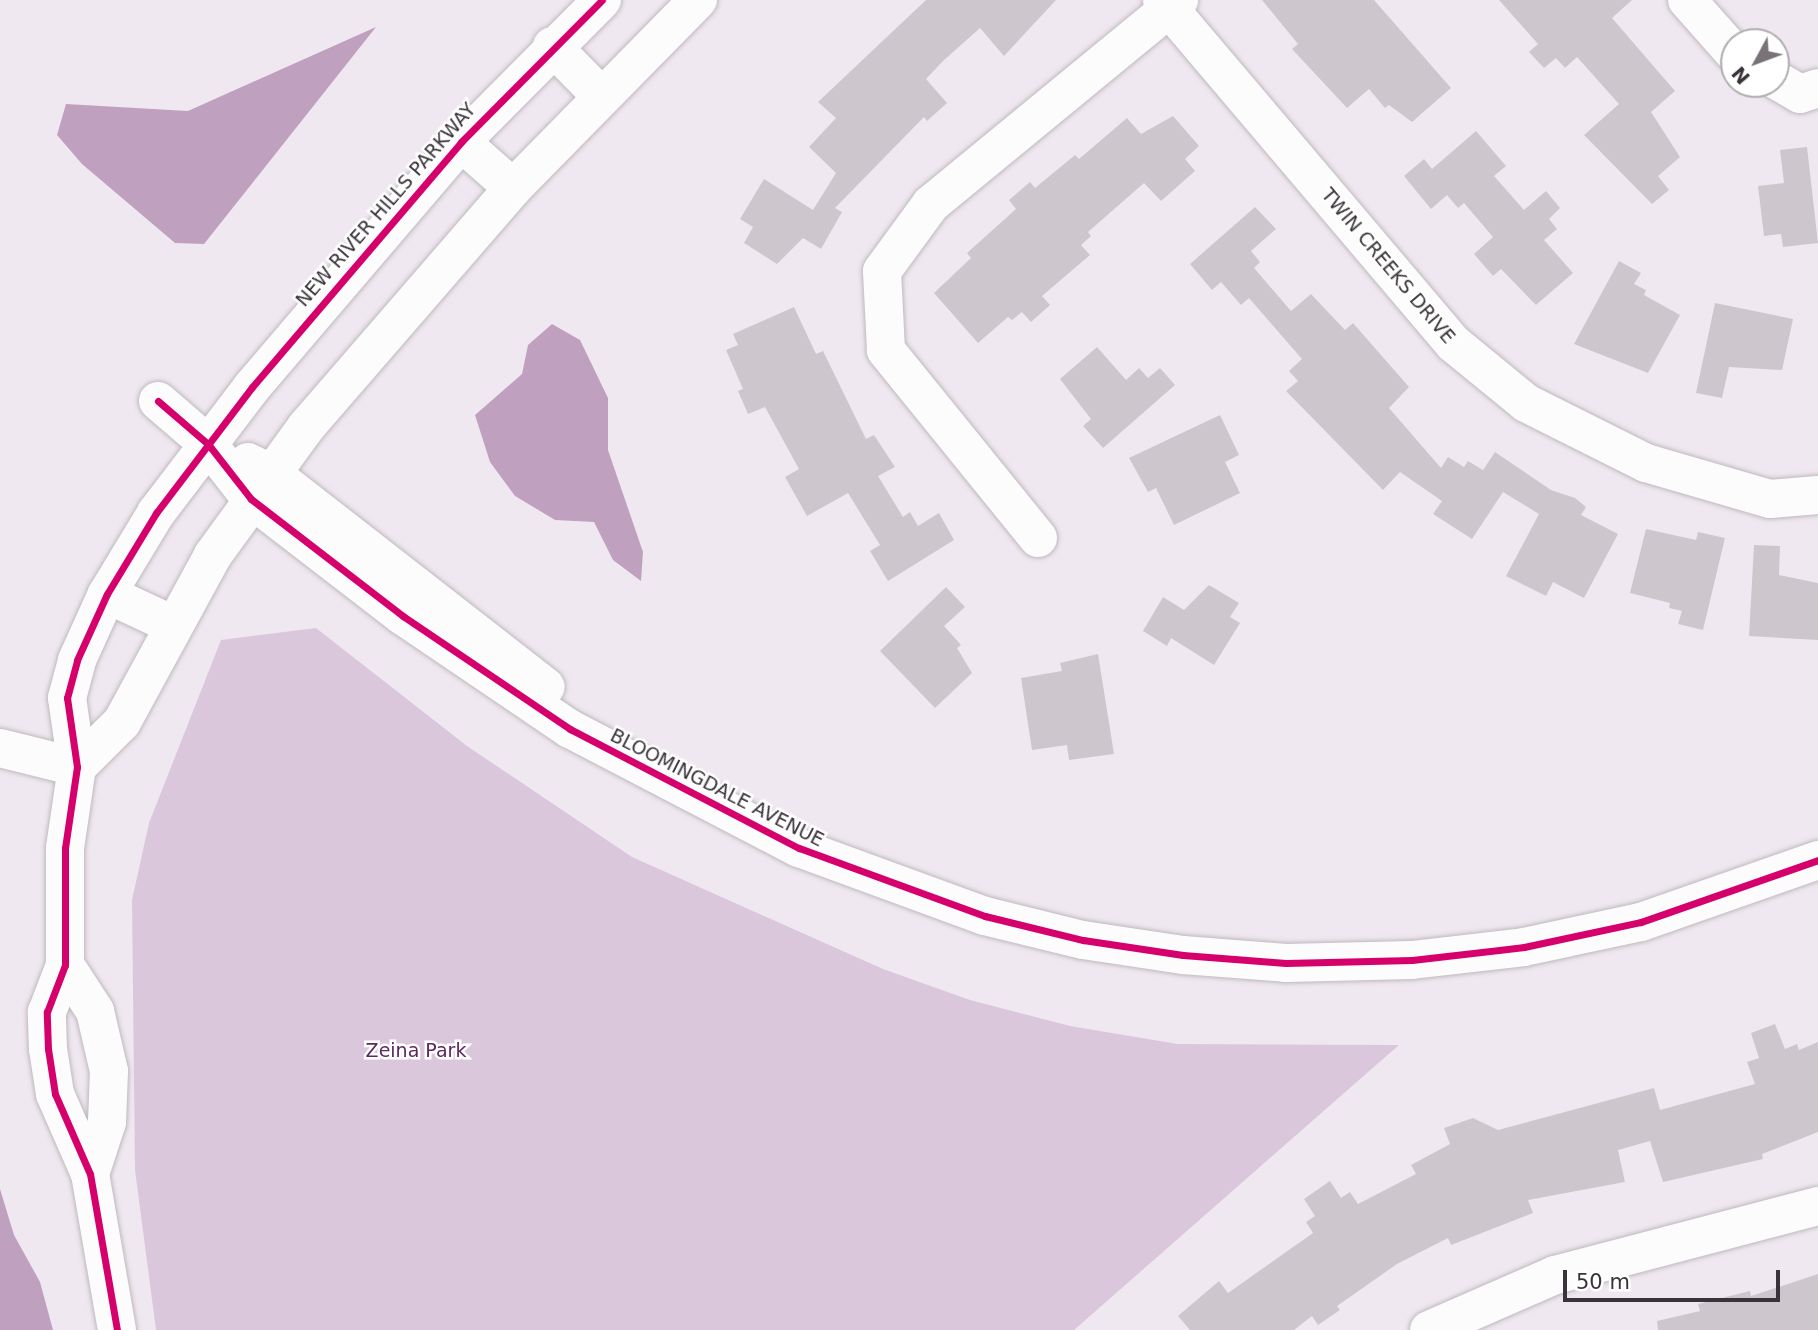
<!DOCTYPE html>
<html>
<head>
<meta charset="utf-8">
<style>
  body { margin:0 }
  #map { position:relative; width:1818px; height:1330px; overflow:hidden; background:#f0e8f0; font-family:"DejaVu Sans",sans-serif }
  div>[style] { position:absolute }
  .green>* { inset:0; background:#dbc7db }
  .water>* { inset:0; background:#bfa1bf }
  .building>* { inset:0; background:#cdc7cd }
  .roads { filter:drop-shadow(0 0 2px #bfb9bf) drop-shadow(0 0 2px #bfb9bf) }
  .minor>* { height:38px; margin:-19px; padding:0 19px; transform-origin:19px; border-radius:19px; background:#fdfcfd }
  .cycleway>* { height:7px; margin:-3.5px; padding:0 3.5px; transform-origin:3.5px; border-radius:3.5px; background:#d6006c }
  span { translate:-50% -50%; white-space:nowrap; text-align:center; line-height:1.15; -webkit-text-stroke:5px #fff; paint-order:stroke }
  .street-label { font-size:19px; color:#393439 }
  .park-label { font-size:19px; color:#5b2a5e }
  .north { position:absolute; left:1720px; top:28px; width:70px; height:70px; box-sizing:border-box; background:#fff; border:2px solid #b0aeb0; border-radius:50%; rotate:229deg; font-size:19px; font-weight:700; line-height:28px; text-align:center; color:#393439 }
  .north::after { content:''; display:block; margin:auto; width:24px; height:32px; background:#797379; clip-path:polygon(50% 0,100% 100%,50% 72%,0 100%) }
  .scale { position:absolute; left:1563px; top:1270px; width:217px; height:32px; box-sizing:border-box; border:4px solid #393439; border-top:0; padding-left:9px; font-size:21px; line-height:24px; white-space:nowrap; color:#393439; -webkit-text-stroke:5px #fff; paint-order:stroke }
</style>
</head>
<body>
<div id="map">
  <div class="green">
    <div style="clip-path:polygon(316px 628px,467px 746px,632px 857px,883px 969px,970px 1000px,1070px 1026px,1178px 1044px,1399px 1045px,1074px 1330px,156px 1330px,135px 1170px,132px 900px,149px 823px,221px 640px)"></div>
  </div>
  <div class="water">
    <div style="clip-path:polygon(376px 27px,204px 244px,175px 243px,82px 164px,57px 135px,66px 104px,188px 111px)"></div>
    <div style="clip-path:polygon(552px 324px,580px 340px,608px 398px,608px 450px,643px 552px,641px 581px,613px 560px,594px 522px,555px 520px,515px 496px,490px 462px,475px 415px,522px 374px,528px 345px)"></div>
    <div style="clip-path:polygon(0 1189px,14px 1235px,40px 1282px,53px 1330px,0 1330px)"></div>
  </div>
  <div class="building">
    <div style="clip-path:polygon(926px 0,1056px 0,1004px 56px,980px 28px,943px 61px,926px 79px,947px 103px,927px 121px,924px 117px,835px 208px,842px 212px,821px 249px,803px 238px,777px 264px,744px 243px,753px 227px,740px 219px,764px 179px,813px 210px,836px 173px,809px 147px,836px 118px,818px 102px)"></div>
    <div style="clip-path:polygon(1262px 0,1374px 0,1451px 88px,1412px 122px,1389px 105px,1385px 108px,1369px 89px,1347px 108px,1292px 49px,1298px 44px)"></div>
    <div style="clip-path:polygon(1499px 0,1632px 0,1612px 18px,1675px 91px,1651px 112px,1680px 157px,1658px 176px,1669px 190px,1652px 204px,1584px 135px,1619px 104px,1577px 57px,1565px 68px,1556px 58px,1544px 68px,1529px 52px,1538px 44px)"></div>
    <div style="clip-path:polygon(1173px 116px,1199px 146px,1185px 159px,1195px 171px,1161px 201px,1144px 183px,1088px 232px,1091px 236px,1081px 245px,1090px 255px,1042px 296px,1050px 305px,1031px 322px,1022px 312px,1012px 320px,1008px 317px,978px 343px,934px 293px,971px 258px,967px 253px,1016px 209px,1009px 200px,1030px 182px,1035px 188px,1075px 155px,1079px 159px,1127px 118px,1141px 134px)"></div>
    <div style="clip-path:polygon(1476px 131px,1506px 166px,1494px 176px,1524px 210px,1546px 191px,1560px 208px,1549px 219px,1557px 229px,1544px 240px,1573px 273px,1536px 305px,1501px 269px,1493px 276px,1474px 254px,1493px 237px,1464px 203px,1458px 208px,1447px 195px,1431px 209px,1404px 176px,1424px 159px,1432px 169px)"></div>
    <div style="clip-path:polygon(1807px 147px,1818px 243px,1783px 247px,1781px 234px,1764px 236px,1758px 186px,1784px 183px,1780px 150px)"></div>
    <div style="clip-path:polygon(1255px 207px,1276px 229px,1251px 251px,1260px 262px,1254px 268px,1291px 311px,1311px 294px,1345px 330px,1353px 323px,1409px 387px,1389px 408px,1441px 468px,1448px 457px,1464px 467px,1468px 461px,1483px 470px,1495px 452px,1551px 490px,1575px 498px,1586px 507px,1581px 515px,1618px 534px,1584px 598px,1553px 582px,1546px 596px,1506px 576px,1539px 514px,1503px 492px,1472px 539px,1433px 514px,1442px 501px,1400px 472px,1383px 490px,1286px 391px,1298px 381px,1289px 371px,1302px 359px,1249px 298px,1241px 305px,1221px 282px,1212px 290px,1190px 264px)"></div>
    <div style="clip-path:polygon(1619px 261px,1641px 273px,1634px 284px,1646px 290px,1644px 295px,1680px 315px,1648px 373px,1574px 344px)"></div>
    <div style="clip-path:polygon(1715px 303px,1793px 319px,1782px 370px,1729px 367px,1722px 398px,1696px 393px)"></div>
    <div style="clip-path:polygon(794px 307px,816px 354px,823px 351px,866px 439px,874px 435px,895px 467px,878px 476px,903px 517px,910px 512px,918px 526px,939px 513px,954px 540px,888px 581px,870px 551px,880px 545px,848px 493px,807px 516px,785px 477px,799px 469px,765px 407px,748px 414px,738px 391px,743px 389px,726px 350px,738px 345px,733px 334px)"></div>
    <div style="clip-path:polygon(1097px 347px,1126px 380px,1139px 368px,1148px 378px,1160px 368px,1175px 385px,1103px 448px,1083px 426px,1091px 419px,1060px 379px)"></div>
    <div style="clip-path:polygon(1220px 415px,1239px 455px,1225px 462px,1240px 493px,1174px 525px,1156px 488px,1148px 492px,1129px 458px)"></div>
    <div style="clip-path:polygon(1646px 529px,1696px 540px,1698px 532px,1725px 538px,1703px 630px,1678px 624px,1682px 611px,1669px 608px,1670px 603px,1630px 593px)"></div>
    <div style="clip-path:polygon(1754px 545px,1780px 546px,1779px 575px,1818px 583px,1818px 640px,1749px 636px)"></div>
    <div style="clip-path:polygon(1209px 585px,1239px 603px,1230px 617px,1240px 623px,1214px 665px,1171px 638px,1167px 646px,1143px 631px,1163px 597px,1184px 610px)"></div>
    <div style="clip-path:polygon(946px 587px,965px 607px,944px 626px,961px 645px,957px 648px,972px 673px,935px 708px,880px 651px)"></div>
    <div style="clip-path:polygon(1098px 654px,1114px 754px,1069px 760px,1067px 745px,1032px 750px,1021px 678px,1062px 671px,1060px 663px)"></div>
    <div style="clip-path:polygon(1775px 1024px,1785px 1049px,1797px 1044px,1799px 1050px,1818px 1042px,1818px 1132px,1762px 1154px,1763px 1159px,1663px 1182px,1650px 1141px,1618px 1150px,1625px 1182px,1528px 1200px,1533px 1213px,1451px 1245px,1448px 1238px,1397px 1264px,1337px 1306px,1340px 1310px,1318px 1325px,1312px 1316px,1294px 1330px,1190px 1330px,1178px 1316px,1219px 1281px,1228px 1293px,1313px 1233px,1306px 1222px,1315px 1216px,1304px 1199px,1330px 1181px,1341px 1198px,1350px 1192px,1358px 1204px,1416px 1174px,1411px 1165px,1450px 1144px,1444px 1128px,1473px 1118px,1498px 1130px,1654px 1088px,1660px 1110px,1755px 1084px,1747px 1062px,1759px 1058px,1751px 1033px)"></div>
    <div style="clip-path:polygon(1818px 1274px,1818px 1330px,1658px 1330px,1657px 1321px,1700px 1311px,1698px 1304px,1750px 1291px,1751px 1296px)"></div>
  </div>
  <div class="roads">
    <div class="minor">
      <div style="left:1162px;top:0;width:451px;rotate:49.7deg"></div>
      <div style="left:1454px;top:344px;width:93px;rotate:39.3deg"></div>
      <div style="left:1526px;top:403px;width:134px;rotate:26.6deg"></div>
      <div style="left:1646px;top:463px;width:129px;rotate:16.2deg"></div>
      <div style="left:1770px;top:499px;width:48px;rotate:-4.8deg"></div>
      <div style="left:1687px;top:0;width:71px;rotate:48.4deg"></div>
      <div style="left:552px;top:46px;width:71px;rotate:45.6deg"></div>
      <div style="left:1776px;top:80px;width:28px;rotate:30deg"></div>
      <div style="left:1800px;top:94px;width:19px;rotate:-18deg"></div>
      <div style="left:461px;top:142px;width:69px;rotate:41.5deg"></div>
      <div style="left:158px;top:401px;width:66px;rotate:40.7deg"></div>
      <div style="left:208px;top:444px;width:70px;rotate:52deg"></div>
      <div style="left:251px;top:499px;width:192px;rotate:37.6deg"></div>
      <div style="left:403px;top:616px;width:202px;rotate:34.1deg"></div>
      <div style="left:570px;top:729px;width:258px;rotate:27.5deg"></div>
      <div style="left:799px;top:848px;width:198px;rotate:20.1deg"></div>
      <div style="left:985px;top:916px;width:101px;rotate:13.8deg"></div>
      <div style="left:1083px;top:940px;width:101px;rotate:8.5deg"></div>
      <div style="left:1183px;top:955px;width:103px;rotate:4.4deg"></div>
      <div style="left:1286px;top:963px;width:126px;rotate:-1.4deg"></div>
      <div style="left:1412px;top:960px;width:113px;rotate:-6.6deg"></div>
      <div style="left:1524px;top:947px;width:120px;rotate:-12.1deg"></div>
      <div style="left:1641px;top:922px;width:188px;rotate:-19.3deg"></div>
      <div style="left:248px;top:462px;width:25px;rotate:26deg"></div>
      <div style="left:271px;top:473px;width:348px;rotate:37.9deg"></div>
      <div style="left:1038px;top:538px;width:242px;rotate:-129deg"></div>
      <div style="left:886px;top:350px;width:79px;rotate:-92.9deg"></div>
      <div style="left:882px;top:271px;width:83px;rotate:-53.8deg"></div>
      <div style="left:931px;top:204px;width:321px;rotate:-39.4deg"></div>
      <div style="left:107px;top:594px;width:71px;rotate:25.1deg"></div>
      <div style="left:0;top:748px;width:79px;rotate:13.9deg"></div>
      <div style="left:77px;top:767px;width:64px;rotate:-45deg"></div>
      <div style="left:122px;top:722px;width:190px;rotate:-61.4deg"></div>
      <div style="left:213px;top:555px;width:158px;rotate:-54deg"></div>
      <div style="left:306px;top:427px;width:316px;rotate:-49.1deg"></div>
      <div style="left:513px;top:188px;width:264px;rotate:-45.5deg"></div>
      <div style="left:65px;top:965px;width:55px;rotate:56.9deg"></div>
      <div style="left:95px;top:1011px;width:62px;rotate:76.9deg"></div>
      <div style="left:109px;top:1071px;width:51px;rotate:92.2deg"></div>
      <div style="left:107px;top:1122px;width:55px;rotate:108.1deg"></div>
      <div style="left:117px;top:1330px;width:158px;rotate:-99.8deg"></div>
      <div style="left:90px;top:1174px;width:87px;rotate:-113.6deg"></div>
      <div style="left:55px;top:1094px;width:46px;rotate:-98.8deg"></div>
      <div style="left:48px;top:1049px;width:37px;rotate:-92deg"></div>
      <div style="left:47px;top:1012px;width:50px;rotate:-69deg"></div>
      <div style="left:65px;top:965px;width:117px;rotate:-90deg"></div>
      <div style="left:65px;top:848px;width:82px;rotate:-81.6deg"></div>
      <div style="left:77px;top:767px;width:70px;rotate:-98.2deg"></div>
      <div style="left:67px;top:698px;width:39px;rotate:-75deg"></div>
      <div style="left:77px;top:660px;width:72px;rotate:-65.6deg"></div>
      <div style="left:107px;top:594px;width:95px;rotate:-58.8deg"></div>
      <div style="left:156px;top:513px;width:158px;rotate:-52.7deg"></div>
      <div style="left:252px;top:387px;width:322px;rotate:-49.5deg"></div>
      <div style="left:461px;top:142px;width:200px;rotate:-45.2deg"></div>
      <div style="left:1429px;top:1330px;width:137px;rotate:-23.6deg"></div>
      <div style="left:1555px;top:1275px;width:272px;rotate:-14.7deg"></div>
    </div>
  </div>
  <div class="cycleway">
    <div style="left:158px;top:401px;width:66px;rotate:40.7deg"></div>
    <div style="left:208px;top:444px;width:70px;rotate:52deg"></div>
    <div style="left:251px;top:499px;width:192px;rotate:37.6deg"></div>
    <div style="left:403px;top:616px;width:202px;rotate:34.1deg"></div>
    <div style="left:570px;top:729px;width:258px;rotate:27.5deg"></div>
    <div style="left:799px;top:848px;width:198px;rotate:20.1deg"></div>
    <div style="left:985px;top:916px;width:101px;rotate:13.8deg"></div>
    <div style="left:1083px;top:940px;width:101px;rotate:8.5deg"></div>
    <div style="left:1183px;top:955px;width:103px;rotate:4.4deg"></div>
    <div style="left:1286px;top:963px;width:126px;rotate:-1.4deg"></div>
    <div style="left:1412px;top:960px;width:113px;rotate:-6.6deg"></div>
    <div style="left:1524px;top:947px;width:120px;rotate:-12.1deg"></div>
    <div style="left:1641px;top:922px;width:188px;rotate:-19.3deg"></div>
    <div style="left:117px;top:1330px;width:158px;rotate:-99.8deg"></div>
    <div style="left:90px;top:1174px;width:87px;rotate:-113.6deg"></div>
    <div style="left:55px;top:1094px;width:46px;rotate:-98.8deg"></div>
    <div style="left:48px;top:1049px;width:37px;rotate:-92deg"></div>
    <div style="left:47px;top:1012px;width:50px;rotate:-69deg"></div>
    <div style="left:65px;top:965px;width:117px;rotate:-90deg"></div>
    <div style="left:65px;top:848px;width:82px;rotate:-81.6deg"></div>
    <div style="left:77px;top:767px;width:70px;rotate:-98.2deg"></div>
    <div style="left:67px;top:698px;width:39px;rotate:-75deg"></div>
    <div style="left:77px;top:660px;width:72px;rotate:-65.6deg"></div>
    <div style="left:107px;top:594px;width:95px;rotate:-58.8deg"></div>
    <div style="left:156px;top:513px;width:158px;rotate:-52.7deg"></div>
    <div style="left:252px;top:387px;width:322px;rotate:-49.5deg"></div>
    <div style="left:461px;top:142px;width:200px;rotate:-45.2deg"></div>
  </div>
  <div class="street-label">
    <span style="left:386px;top:205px;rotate:-49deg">NEW RIVER HILLS PARKWAY</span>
    <span style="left:1388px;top:266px;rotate:50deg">TWIN CREEKS DRIVE</span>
    <span style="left:717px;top:788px;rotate:27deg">BLOOMINGDALE AVENUE</span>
  </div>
  <div class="park-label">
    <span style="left:416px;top:1051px">Zeina Park</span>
  </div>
  <div class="north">N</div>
  <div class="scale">50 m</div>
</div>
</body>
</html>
